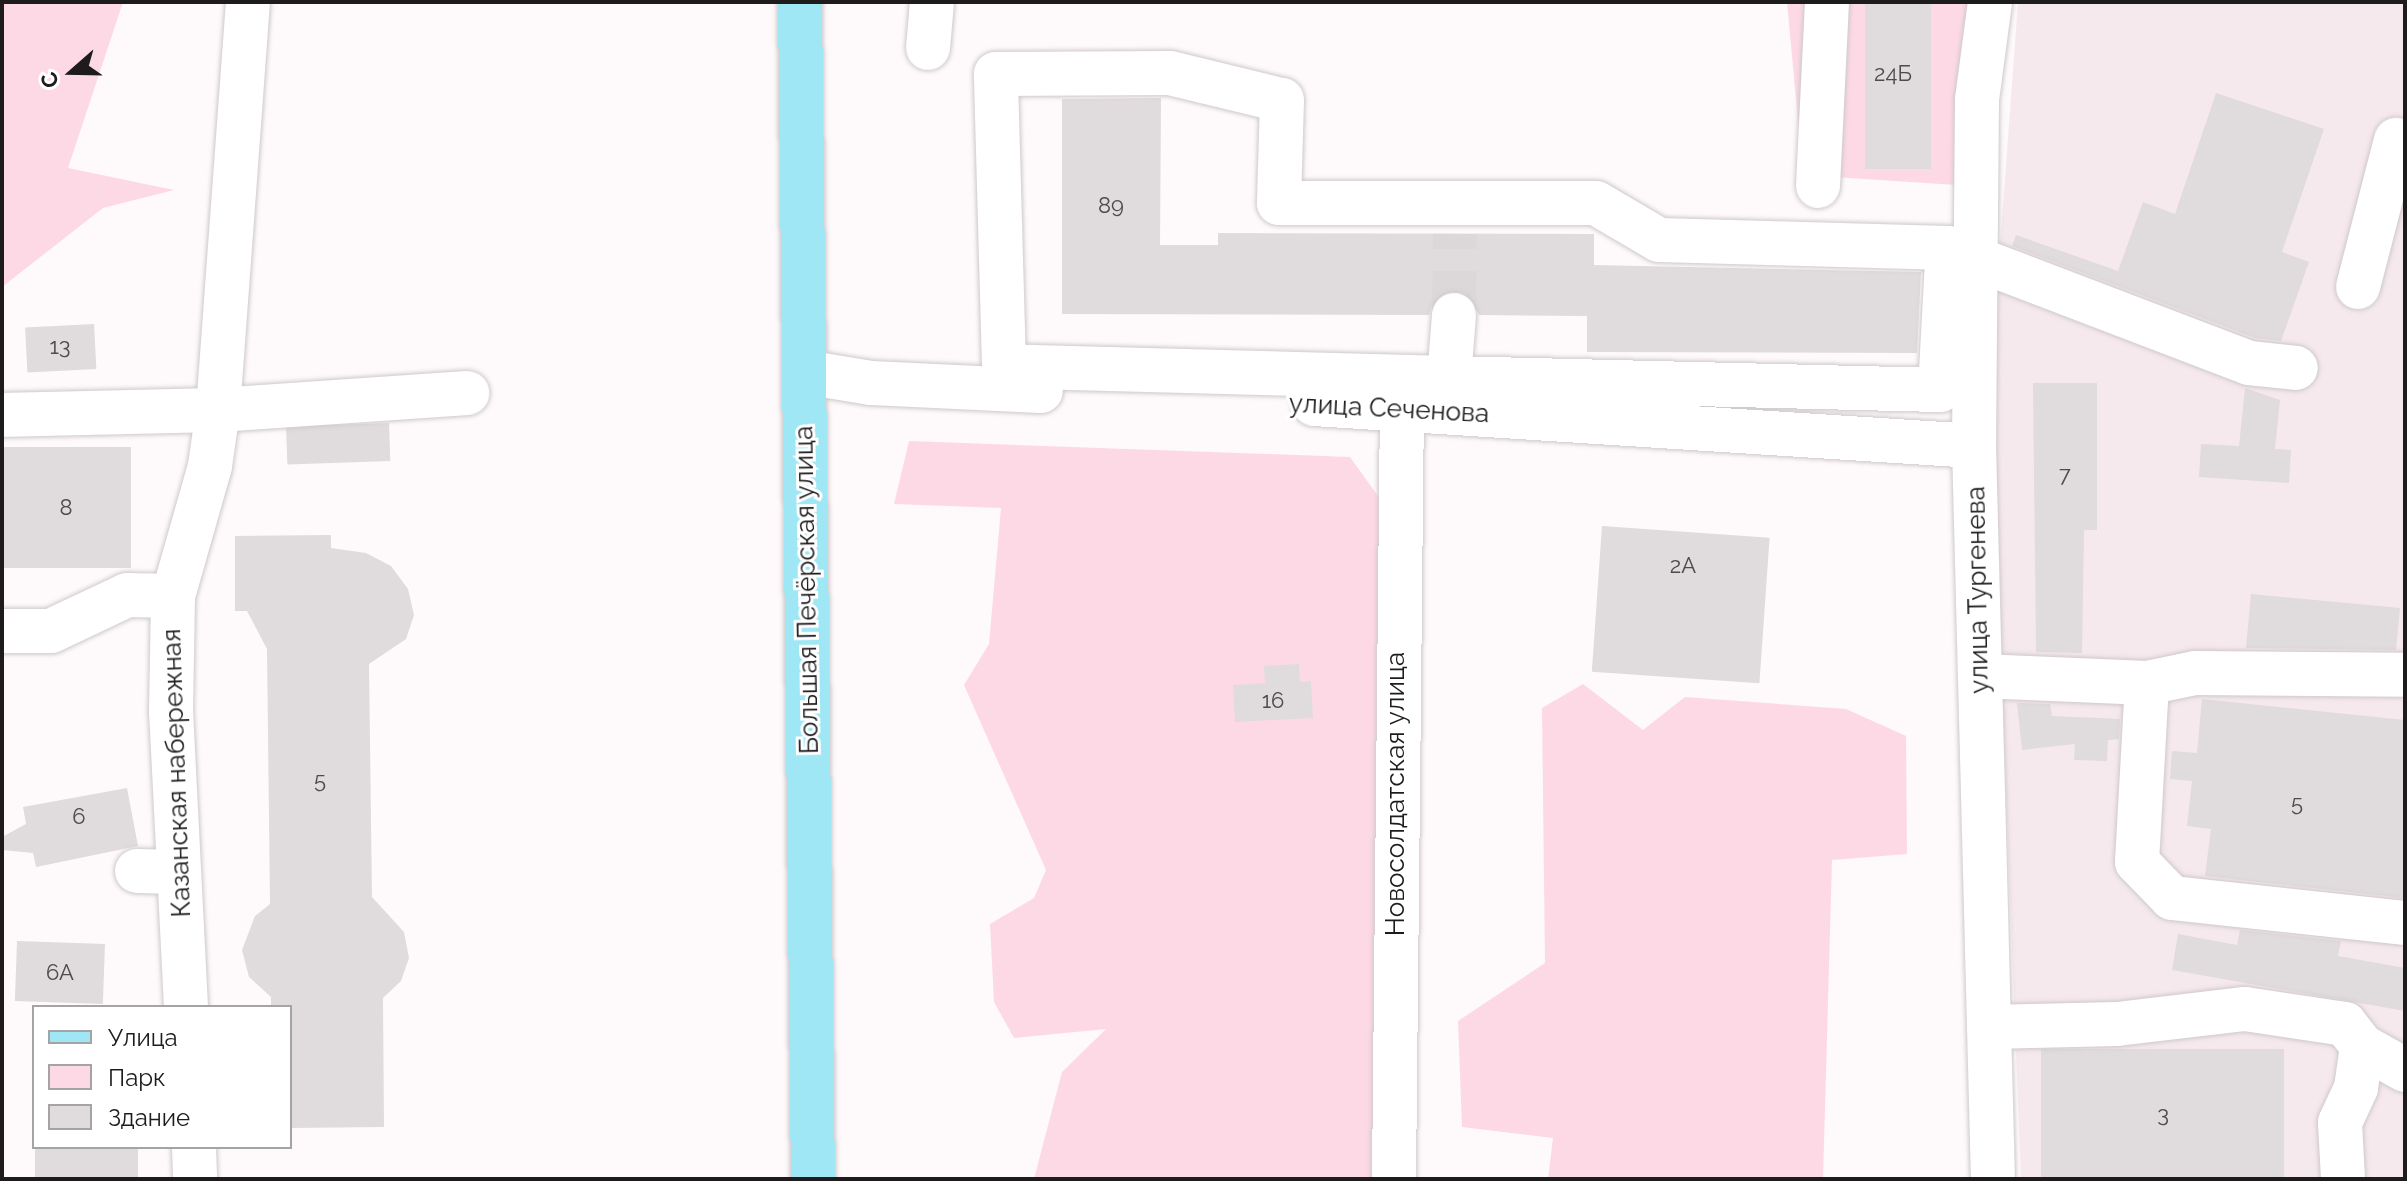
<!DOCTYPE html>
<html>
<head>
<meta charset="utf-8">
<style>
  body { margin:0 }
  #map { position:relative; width:2407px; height:1181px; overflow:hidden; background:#fef9fb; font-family:Raleway,sans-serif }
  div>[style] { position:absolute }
  .built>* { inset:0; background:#f6e9ed }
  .green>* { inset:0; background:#fdd9e5 }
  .building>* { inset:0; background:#e0dbdc; transform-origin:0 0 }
  .minor-tunnel>* { height:44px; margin-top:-22px; transform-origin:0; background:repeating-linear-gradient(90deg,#dcd8da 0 44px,transparent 0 66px) }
  .roads { filter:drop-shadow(0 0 2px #cec9cb) drop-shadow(0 0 2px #cec9cb) }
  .minor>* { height:44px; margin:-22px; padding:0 22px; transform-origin:22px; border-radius:22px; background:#fff }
  .major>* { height:44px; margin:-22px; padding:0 22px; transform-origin:22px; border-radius:22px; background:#9fe7f4 }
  span { translate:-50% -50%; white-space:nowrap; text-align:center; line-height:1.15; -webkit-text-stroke:6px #fff; paint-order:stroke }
  .number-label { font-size:22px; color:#4e4b4c }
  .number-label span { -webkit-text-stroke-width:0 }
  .street-label { font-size:26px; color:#1d1b1c }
  .frame { position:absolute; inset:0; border:4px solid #1d1b1c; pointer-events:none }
  .legend { position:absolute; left:32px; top:1005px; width:260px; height:144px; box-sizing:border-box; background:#fff; border:2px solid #a5a4a4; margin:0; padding:10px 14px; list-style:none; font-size:24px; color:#1d1b1c }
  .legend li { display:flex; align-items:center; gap:16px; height:40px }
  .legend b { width:40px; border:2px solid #a5a4a4 }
  .north { position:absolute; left:32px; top:32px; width:80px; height:80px; -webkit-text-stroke:6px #fff; paint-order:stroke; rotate:250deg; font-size:22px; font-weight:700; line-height:32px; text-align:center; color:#1d1b1c }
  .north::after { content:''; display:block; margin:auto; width:28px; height:36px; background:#1d1b1c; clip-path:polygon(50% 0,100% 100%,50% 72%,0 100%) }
</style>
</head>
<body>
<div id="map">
  <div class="built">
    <div style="clip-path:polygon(2018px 2px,2405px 2px,2405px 1179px,2021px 1179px,1997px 561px,1997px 288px)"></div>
  </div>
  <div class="green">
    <div style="clip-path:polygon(2px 2px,123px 2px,68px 168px,174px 190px,103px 208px,2px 287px)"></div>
    <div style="clip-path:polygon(1787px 2px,1974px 2px,1956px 185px,1803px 175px)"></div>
    <div style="clip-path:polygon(909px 441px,1350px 457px,1383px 503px,1379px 1179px,1034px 1179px,1062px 1072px,1106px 1029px,1014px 1038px,994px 1002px,990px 924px,1034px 898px,1046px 870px,964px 685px,989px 644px,1001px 508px,894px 504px)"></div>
    <div style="clip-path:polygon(1583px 684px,1643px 730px,1685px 697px,1846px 709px,1906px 736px,1907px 854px,1832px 860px,1823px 1179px,1548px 1179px,1553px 1138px,1462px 1127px,1458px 1021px,1545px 963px,1542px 708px)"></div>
  </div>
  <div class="building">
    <div style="left:1865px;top:2px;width:66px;height:167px"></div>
    <div style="clip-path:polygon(2216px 93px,2324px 129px,2282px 252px,2309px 262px,2281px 341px,2255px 338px,2012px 246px,2016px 235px,2118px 271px,2143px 202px,2175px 214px)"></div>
    <div style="clip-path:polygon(1161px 98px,1160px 245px,1218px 245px,1218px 233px,1594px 234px,1594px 265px,1921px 272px,1917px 353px,1587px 352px,1587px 316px,1479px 315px,1469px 295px,1455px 290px,1434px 300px,1429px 315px,1062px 314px,1062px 99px)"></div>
    <div style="left:94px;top:324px;width:45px;height:69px;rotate:87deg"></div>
    <div style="clip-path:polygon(2033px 383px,2097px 383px,2097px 530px,2084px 530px,2082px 653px,2036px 652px)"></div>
    <div style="clip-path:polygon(2245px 388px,2280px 400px,2275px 449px,2291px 450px,2289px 483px,2199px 477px,2201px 444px,2239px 446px)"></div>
    <div style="left:389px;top:423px;width:38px;height:103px;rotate:88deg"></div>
    <div style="left:131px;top:447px;width:121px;height:129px;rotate:90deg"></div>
    <div style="left:1602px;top:526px;width:168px;height:146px;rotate:4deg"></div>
    <div style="clip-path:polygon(331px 535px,331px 548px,366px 553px,391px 566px,408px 589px,414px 615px,406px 639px,369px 664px,372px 897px,404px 932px,409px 958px,401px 981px,383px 998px,384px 1127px,290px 1128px,290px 1007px,271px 1007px,271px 997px,249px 977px,242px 950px,255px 916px,270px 904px,267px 649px,247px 611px,235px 611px,235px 536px)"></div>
    <div style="clip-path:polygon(2251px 594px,2400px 608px,2396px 650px,2246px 648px)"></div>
    <div style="clip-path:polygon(1299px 664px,1300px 682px,1311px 681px,1313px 718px,1235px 722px,1233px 685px,1265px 683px,1264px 666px)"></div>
    <div style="clip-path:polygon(2202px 699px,2405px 720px,2405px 898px,2205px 876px,2211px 829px,2187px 826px,2192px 781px,2170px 779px,2172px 751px,2197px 753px)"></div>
    <div style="clip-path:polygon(2017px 703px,2050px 704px,2052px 716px,2120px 719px,2119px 739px,2108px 740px,2107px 761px,2074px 760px,2075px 744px,2022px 750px)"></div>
    <div style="clip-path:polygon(127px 788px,138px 846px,36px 867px,33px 853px,2px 850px,2px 837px,26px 824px,23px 807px)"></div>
    <div style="clip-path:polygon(2240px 930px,2341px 941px,2338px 956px,2405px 968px,2405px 1011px,2172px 970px,2178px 934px,2237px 945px)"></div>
    <div style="left:17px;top:941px;width:88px;height:60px;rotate:2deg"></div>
    <div style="left:2284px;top:1049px;width:130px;height:243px;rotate:90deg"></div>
    <div style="left:35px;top:1147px;width:103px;height:32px"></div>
  </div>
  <div class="minor-tunnel">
    <div style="left:1454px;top:315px;width:81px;rotate:-89.3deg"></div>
  </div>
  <div class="roads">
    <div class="minor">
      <div style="left:1990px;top:2px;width:99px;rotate:97.6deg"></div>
      <div style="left:1977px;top:100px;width:346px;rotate:90.5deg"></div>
      <div style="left:1974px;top:446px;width:733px;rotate:88.52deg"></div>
      <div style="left:928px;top:48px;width:46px;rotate:-85deg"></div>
      <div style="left:1818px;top:186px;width:184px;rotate:-87.2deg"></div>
      <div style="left:2358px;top:287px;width:152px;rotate:-75.5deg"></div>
      <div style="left:1454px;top:315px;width:63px;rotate:94.5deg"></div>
      <div style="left:1449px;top:378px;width:491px;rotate:1.4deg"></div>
      <div style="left:1940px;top:390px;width:131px;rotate:-86.9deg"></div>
      <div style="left:804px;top:372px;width:68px;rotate:9.3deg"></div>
      <div style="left:871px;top:383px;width:170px;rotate:2.7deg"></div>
      <div style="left:1449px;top:378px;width:445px;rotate:-178.5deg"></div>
      <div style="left:1004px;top:366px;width:292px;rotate:-91.6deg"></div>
      <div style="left:996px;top:74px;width:174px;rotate:-0.3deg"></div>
      <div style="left:1170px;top:73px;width:115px;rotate:13.6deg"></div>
      <div style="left:1282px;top:100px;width:103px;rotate:91.7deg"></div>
      <div style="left:1279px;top:203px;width:317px"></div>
      <div style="left:1596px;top:203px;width:73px;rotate:30.4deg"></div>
      <div style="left:1659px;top:240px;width:289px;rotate:1.6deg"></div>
      <div style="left:1948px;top:248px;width:322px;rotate:20.9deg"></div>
      <div style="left:2249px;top:363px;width:47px;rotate:6.1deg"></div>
      <div style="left:1314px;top:404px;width:661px;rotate:3.64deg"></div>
      <div style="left:2px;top:415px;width:216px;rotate:-1.3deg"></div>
      <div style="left:218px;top:410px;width:409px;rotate:-85.8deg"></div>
      <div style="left:2px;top:631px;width:49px"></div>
      <div style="left:51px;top:631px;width:84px;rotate:-25.3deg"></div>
      <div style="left:127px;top:595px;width:46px;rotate:1.2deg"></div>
      <div style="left:1980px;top:676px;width:167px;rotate:2.4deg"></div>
      <div style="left:2147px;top:683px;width:49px;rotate:-11.8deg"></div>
      <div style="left:2195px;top:673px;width:210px;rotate:0.5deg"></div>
      <div style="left:2147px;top:683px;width:179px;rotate:93.2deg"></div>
      <div style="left:2137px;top:862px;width:50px;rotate:45.8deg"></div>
      <div style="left:2172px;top:898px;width:234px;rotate:6.1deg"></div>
      <div style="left:137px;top:871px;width:41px;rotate:1.4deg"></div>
      <div style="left:186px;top:1007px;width:295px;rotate:-92.9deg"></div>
      <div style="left:171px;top:712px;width:116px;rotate:-89deg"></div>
      <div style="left:173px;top:596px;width:135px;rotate:-74.1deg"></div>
      <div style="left:210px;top:466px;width:57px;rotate:-81.9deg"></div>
      <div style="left:218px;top:410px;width:250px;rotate:-3.9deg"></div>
      <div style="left:1989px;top:1027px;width:128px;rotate:-1.3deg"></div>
      <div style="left:2117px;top:1024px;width:129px;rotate:-6.7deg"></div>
      <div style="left:2245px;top:1009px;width:101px;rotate:8.5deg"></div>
      <div style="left:2345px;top:1024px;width:28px;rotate:52deg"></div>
      <div style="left:2362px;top:1046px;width:42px;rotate:98.1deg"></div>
      <div style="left:2356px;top:1088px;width:38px;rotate:115deg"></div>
      <div style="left:2340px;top:1123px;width:56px;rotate:86.9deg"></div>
      <div style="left:2362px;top:1046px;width:49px;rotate:29.2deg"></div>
      <div style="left:194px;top:1147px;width:32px;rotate:88deg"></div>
      <div style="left:1394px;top:1179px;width:771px;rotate:-89.41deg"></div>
    </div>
    <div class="major">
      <div style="left:800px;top:2px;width:1177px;rotate:89.37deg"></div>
    </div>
  </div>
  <div class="number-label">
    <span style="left:1893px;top:74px">24Б</span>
    <span style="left:1111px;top:206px">89</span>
    <span style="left:60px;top:347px">13</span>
    <span style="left:2065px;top:475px">7</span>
    <span style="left:66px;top:508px">8</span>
    <span style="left:1683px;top:566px">2А</span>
    <span style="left:1273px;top:701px">16</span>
    <span style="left:320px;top:781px">5</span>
    <span style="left:2297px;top:804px">5</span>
    <span style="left:79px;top:817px">6</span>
    <span style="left:60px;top:973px">6А</span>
    <span style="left:2163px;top:1115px">3</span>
  </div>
  <div class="street-label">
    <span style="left:1389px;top:409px;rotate:3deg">улица Сеченова</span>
    <span style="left:807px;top:590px;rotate:-91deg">Большая Печёрская улица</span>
    <span style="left:1978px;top:590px;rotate:-91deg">улица Тургенева</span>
    <span style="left:177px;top:773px;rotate:-92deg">Казанская набережная</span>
    <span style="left:1396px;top:794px;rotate:-90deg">Новосолдатская улица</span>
  </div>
  <div class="frame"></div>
  <ul class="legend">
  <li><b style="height:10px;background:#9fe7f4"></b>Улица</li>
  <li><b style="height:22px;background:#fdd9e5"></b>Парк</li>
  <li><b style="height:22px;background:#e0dbdc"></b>Здание</li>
  </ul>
  <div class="north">С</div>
</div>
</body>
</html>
